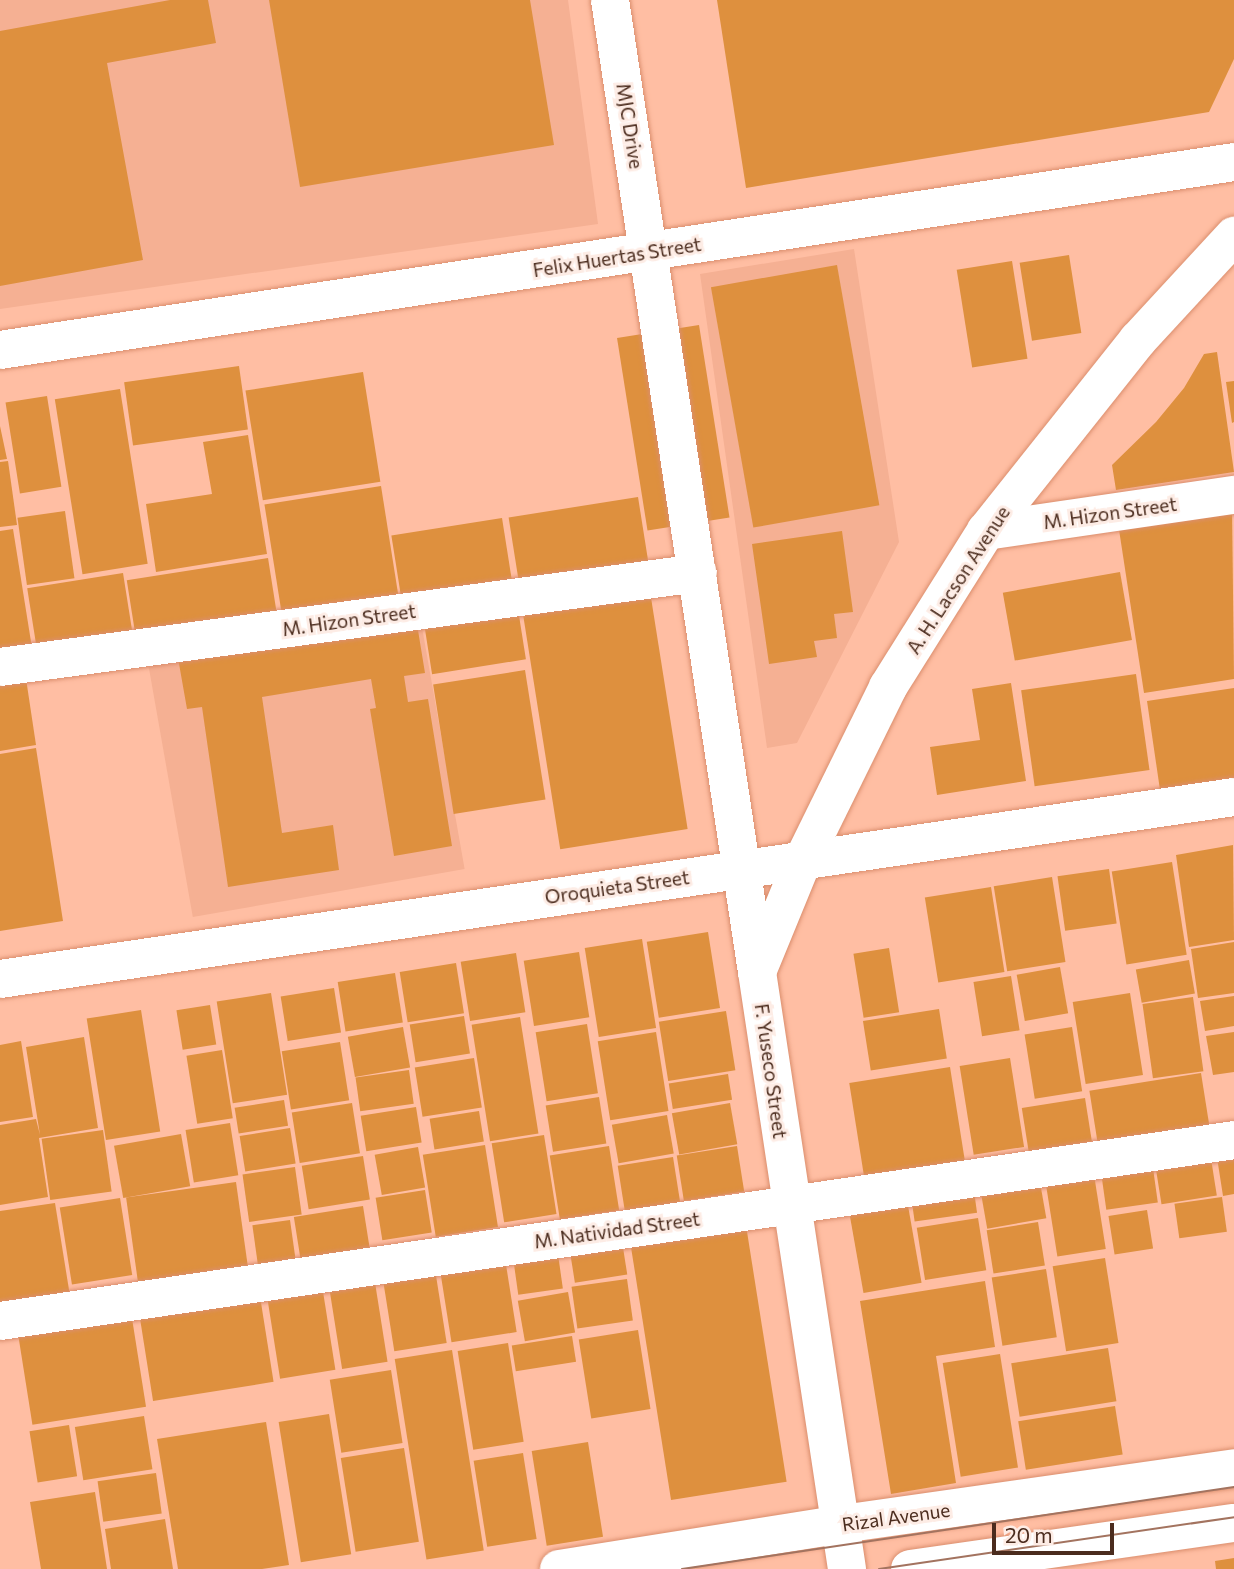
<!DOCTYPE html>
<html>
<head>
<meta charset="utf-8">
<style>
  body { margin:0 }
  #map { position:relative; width:1234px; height:1569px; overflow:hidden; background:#ffbea3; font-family:Commissioner,sans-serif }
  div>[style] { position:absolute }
  .built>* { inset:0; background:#f5b093; transform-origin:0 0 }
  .building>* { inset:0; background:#de903e; transform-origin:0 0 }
  .roads { filter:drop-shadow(0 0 2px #db8e6d) drop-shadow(0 0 2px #db8e6d) }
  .minor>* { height:38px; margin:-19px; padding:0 19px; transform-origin:19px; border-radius:19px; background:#fff }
  .major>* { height:38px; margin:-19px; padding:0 19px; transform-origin:19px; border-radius:19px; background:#fff }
  .tram>* { height:2px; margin:-1px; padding:0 1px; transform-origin:1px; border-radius:1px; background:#a3735f }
  span { translate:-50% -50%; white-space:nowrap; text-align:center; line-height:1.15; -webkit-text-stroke:6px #fdece5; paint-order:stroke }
  .street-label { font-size:19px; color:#4b2c1e }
  .scale { position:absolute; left:992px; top:1523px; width:122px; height:32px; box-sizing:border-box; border:4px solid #4b2c1e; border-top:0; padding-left:9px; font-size:21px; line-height:24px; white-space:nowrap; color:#4b2c1e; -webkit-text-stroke:5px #fdece5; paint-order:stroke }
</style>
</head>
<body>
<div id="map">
  <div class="built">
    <div style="clip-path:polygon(0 0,568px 0,598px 224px,0 309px)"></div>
    <div style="clip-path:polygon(854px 249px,899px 542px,797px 743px,767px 748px,700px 274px)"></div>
    <div style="left:420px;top:616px;width:257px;height:276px;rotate:80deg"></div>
  </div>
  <div class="building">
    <div style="clip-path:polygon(170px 0,208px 0,216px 43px,107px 63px,143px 260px,0 286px,0 31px)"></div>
    <div style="clip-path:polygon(269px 0,530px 0,554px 145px,300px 187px)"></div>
    <div style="clip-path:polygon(717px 0,1234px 0,1234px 59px,1209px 112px,746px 188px)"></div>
    <div style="left:1069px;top:255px;width:79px;height:50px;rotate:81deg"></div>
    <div style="left:1012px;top:261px;width:99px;height:56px;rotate:81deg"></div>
    <div style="left:837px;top:265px;width:244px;height:128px;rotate:80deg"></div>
    <div style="left:699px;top:325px;width:195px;height:83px;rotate:81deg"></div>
    <div style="clip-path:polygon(1217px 352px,1234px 472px,1116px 490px,1112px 465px,1156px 422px,1184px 388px,1204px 354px)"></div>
    <div style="left:239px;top:366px;width:64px;height:116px;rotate:82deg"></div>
    <div style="left:363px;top:372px;width:111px;height:119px;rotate:81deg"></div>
    <div style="clip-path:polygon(1234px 381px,1234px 422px,1232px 423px,1226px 382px)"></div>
    <div style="left:120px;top:389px;width:177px;height:66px;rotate:81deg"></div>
    <div style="left:47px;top:396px;width:92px;height:42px;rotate:81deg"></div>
    <div style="clip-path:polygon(0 426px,7px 459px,0 460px)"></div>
    <div style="clip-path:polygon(248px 435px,267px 554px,156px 572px,146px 504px,212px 494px,203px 442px)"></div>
    <div style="clip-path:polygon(8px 461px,17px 525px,0 527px,0 462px)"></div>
    <div style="left:381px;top:486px;width:119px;height:118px;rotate:81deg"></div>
    <div style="left:638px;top:497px;width:77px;height:131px;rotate:81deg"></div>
    <div style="clip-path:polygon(1232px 505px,1234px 679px,1144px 693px,1118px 523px)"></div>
    <div style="left:65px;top:511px;width:68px;height:48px;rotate:82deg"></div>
    <div style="left:502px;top:518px;width:68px;height:112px;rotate:81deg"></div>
    <div style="clip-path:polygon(13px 529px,32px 648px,0 653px,0 531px)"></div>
    <div style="clip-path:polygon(842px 531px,853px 612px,834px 614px,837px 638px,814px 641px,817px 657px,769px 664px,752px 544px)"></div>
    <div style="left:268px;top:558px;width:62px;height:143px;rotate:81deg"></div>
    <div style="left:1120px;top:572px;width:69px;height:119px;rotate:80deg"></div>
    <div style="left:123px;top:573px;width:68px;height:97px;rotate:81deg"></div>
    <div style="left:649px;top:585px;width:247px;height:129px;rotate:81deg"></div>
    <div style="left:517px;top:603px;width:57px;height:95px;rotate:81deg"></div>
    <div style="clip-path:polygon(416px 618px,425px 673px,404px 676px,408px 702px,428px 699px,452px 846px,394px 856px,370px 709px,376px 708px,371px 679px,262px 697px,282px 833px,333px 825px,339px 870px,228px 887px,202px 707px,187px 709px,178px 658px)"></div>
    <div style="left:525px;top:670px;width:131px;height:93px;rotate:81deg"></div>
    <div style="clip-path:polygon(25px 672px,36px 745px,0 751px,0 676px)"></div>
    <div style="left:1136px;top:674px;width:97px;height:116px;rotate:82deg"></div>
    <div style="clip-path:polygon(1011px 683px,1026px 781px,937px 795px,930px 747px,980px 740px,972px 689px)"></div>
    <div style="clip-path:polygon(1234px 688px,1234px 779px,1160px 790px,1147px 701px)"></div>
    <div style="clip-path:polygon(36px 748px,63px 921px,0 931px,0 754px)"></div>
    <div style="clip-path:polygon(1233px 845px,1234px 940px,1189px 947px,1176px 855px)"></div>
    <div style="left:1172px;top:862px;width:94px;height:61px;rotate:81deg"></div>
    <div style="left:1109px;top:869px;width:55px;height:52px;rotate:82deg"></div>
    <div style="left:1052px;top:877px;width:86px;height:59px;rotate:81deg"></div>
    <div style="left:991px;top:887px;width:86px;height:67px;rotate:81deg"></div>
    <div style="left:708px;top:932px;width:77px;height:62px;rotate:81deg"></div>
    <div style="left:642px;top:939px;width:90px;height:58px;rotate:81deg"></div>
    <div style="clip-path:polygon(1234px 942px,1234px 993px,1198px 998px,1191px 949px)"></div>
    <div style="left:889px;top:948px;width:65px;height:36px;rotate:81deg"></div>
    <div style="left:579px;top:952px;width:66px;height:56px;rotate:81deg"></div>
    <div style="left:516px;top:953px;width:60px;height:56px;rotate:81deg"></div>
    <div style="left:1189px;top:960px;width:34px;height:54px;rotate:80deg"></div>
    <div style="left:456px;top:963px;width:51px;height:57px;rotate:81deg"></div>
    <div style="left:1060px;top:967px;width:47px;height:44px;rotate:80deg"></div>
    <div style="left:395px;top:973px;width:50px;height:58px;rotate:81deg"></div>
    <div style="left:1011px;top:976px;width:55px;height:38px;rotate:81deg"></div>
    <div style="left:334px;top:988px;width:45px;height:54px;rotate:81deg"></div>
    <div style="left:271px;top:993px;width:103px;height:55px;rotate:81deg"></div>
    <div style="left:1130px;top:993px;width:83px;height:58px;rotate:81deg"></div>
    <div style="clip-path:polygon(1234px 996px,1234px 1026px,1205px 1031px,1200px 1001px)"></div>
    <div style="left:1193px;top:997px;width:75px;height:51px;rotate:82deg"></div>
    <div style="left:210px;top:1005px;width:40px;height:34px;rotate:81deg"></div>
    <div style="left:939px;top:1009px;width:50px;height:77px;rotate:81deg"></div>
    <div style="left:141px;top:1010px;width:123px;height:55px;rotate:81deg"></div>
    <div style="left:726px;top:1011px;width:60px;height:68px;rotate:81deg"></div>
    <div style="left:464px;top:1016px;width:38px;height:55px;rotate:81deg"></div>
    <div style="left:520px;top:1017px;width:118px;height:49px;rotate:81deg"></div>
    <div style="left:587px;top:1024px;width:70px;height:52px;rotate:81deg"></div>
    <div style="left:403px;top:1027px;width:41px;height:56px;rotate:80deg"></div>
    <div style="left:1072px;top:1027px;width:65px;height:48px;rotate:81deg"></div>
    <div style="left:656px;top:1032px;width:80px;height:59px;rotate:81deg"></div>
    <div style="clip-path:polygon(1234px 1032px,1234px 1072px,1213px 1075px,1206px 1036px)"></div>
    <div style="clip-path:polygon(84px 1037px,98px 1128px,39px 1138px,48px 1197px,0 1205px,0 1125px,36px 1119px,40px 1135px,26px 1047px)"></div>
    <div style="clip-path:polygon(21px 1041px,33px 1117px,0 1122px,0 1045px)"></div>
    <div style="left:340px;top:1042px;width:59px;height:59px;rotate:81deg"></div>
    <div style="left:222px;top:1050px;width:69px;height:36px;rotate:81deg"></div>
    <div style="left:474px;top:1058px;width:50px;height:60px;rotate:81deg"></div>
    <div style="left:1010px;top:1058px;width:90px;height:51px;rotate:81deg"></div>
    <div style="left:950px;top:1067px;width:100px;height:102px;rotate:81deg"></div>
    <div style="left:409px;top:1070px;width:34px;height:54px;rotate:82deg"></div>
    <div style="left:1201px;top:1073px;width:57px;height:113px;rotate:81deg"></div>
    <div style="left:728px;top:1074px;width:26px;height:60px;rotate:81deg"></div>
    <div style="left:599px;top:1097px;width:47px;height:54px;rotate:81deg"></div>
    <div style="left:1085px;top:1098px;width:44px;height:64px;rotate:81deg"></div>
    <div style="left:284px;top:1100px;width:26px;height:50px;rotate:81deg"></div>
    <div style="left:352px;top:1103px;width:51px;height:61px;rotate:81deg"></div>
    <div style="left:730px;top:1103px;width:42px;height:59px;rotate:80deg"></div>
    <div style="left:416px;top:1107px;width:36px;height:56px;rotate:81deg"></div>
    <div style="left:479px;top:1111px;width:31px;height:50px;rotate:81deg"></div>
    <div style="left:667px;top:1115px;width:39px;height:56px;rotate:80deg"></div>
    <div style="left:230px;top:1123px;width:53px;height:45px;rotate:81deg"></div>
    <div style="left:290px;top:1128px;width:36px;height:51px;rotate:81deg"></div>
    <div style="left:103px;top:1130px;width:62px;height:62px;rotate:82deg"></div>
    <div style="left:181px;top:1134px;width:53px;height:68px;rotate:80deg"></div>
    <div style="left:544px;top:1135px;width:80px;height:53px;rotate:81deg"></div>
    <div style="left:485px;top:1145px;width:83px;height:63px;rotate:81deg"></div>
    <div style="left:609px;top:1146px;width:65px;height:60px;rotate:81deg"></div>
    <div style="left:737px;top:1146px;width:46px;height:61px;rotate:81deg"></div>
    <div style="left:1209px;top:1146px;width:50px;height:56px;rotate:81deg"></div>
    <div style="left:418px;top:1147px;width:41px;height:44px;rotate:80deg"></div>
    <div style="clip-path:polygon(1234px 1148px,1234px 1194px,1223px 1196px,1216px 1151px)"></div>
    <div style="left:1151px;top:1154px;width:49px;height:52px;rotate:82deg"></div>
    <div style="left:363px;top:1156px;width:44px;height:62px;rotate:81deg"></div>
    <div style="left:673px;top:1157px;width:46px;height:56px;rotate:81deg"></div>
    <div style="left:1092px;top:1162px;width:88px;height:49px;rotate:81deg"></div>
    <div style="left:295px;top:1167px;width:48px;height:53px;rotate:82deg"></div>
    <div style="left:1038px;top:1171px;width:48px;height:60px;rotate:80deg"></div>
    <div style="left:236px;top:1182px;width:89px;height:111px;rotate:82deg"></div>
    <div style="left:973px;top:1184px;width:29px;height:63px;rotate:82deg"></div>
    <div style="left:425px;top:1190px;width:43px;height:50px;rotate:81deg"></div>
    <div style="left:1222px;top:1197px;width:35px;height:48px;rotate:82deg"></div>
    <div style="left:120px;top:1198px;width:78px;height:61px;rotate:81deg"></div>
    <div style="left:907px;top:1200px;width:84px;height:59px;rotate:80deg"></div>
    <div style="clip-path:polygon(55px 1203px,70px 1296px,0 1307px,0 1211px)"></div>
    <div style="left:363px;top:1206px;width:44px;height:70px;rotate:81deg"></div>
    <div style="left:1147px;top:1210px;width:39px;height:39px;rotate:81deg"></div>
    <div style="left:978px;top:1218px;width:53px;height:62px;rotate:81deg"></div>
    <div style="left:745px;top:1219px;width:266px;height:117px;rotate:81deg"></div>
    <div style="left:290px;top:1220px;width:41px;height:38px;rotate:82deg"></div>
    <div style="left:1038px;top:1222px;width:44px;height:52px;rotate:81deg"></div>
    <div style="left:621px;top:1235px;width:40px;height:53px;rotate:81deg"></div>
    <div style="left:557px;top:1247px;width:42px;height:45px;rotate:82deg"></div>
    <div style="left:504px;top:1252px;width:81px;height:66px;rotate:81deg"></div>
    <div style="left:1105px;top:1258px;width:86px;height:53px;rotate:81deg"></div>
    <div style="left:434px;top:1263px;width:81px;height:53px;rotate:81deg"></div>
    <div style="left:1046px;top:1269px;width:69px;height:55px;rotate:81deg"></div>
    <div style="left:373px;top:1270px;width:93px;height:46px;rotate:81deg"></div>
    <div style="left:321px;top:1279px;width:92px;height:56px;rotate:81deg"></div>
    <div style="left:627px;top:1279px;width:42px;height:56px;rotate:82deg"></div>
    <div style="clip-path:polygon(985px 1281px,995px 1347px,936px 1356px,956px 1483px,891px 1494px,860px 1301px)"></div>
    <div style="left:259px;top:1290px;width:93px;height:122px;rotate:81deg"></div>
    <div style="left:568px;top:1292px;width:41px;height:51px;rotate:80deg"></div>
    <div style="left:131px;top:1312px;width:96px;height:115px;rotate:81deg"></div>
    <div style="left:638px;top:1330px;width:80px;height:60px;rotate:81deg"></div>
    <div style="left:572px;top:1336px;width:26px;height:61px;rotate:81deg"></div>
    <div style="left:508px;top:1343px;width:100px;height:51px;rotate:81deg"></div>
    <div style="left:1108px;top:1348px;width:54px;height:98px;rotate:81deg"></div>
    <div style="left:452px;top:1350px;width:203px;height:58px;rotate:81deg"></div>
    <div style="left:1000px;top:1354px;width:115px;height:58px;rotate:81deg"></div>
    <div style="left:391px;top:1370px;width:74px;height:62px;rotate:81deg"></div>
    <div style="left:1115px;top:1406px;width:49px;height:98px;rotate:81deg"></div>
    <div style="left:329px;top:1414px;width:142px;height:51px;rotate:81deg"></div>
    <div style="left:144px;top:1416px;width:54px;height:70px;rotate:81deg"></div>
    <div style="clip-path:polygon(266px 1422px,289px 1565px,262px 1569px,178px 1569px,157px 1439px)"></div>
    <div style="left:69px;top:1425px;width:52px;height:40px;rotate:81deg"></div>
    <div style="left:588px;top:1442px;width:96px;height:57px;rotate:81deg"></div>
    <div style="left:404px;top:1448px;width:95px;height:64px;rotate:81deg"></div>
    <div style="left:523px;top:1453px;width:87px;height:50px;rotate:81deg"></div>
    <div style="left:156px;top:1473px;width:41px;height:59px;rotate:82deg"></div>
    <div style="clip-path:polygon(95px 1492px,107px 1569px,41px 1569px,30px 1502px)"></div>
    <div style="clip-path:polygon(165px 1519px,173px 1569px,111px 1569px,105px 1529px)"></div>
    <div style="clip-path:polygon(1234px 1558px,1234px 1569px,1216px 1569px,1215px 1561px)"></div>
  </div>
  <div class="roads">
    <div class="minor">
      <div style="left:610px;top:0;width:983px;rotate:81.4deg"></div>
      <div style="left:0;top:350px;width:1248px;rotate:-8.66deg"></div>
      <div style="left:986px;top:531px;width:251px;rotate:-8.3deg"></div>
      <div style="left:0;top:667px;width:704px;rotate:-7.67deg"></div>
      <div style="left:0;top:979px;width:1247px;rotate:-8.39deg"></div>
      <div style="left:0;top:1321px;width:1247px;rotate:-8.34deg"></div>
    </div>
    <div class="major">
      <div style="left:559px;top:1569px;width:287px;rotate:-9deg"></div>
      <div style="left:842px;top:1524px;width:396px;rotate:-8.1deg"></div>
      <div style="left:847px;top:1569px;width:604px;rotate:-98.57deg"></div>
      <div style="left:757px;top:972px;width:121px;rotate:-67.7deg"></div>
      <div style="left:803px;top:860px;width:193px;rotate:-63.8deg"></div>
      <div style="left:888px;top:687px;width:184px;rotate:-57.9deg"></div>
      <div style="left:986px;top:531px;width:244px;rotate:-51.5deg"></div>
      <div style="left:1138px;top:340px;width:142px;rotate:-47.3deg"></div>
      <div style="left:910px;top:1569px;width:327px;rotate:-8.1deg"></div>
    </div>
  </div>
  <div class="tram">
    <div style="left:682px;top:1569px;width:558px;rotate:-8.45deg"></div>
    <div style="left:879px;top:1569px;width:359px;rotate:-8.3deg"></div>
  </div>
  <div class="street-label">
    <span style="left:630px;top:126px;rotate:81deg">MJC Drive</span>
    <span style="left:617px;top:257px;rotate:-9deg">Felix Huertas Street</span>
    <span style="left:1110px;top:513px;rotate:-8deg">M. Hizon Street</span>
    <span style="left:958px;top:580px;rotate:-57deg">A. H. Lacson Avenue</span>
    <span style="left:349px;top:620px;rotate:-8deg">M. Hizon Street</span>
    <span style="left:617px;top:887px;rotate:-8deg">Oroquieta Street</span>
    <span style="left:771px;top:1071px;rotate:82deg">F. Yuseco Street</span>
    <span style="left:617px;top:1230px;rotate:-8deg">M. Natividad Street</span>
    <span style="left:896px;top:1517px;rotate:-8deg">Rizal Avenue</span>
  </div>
  <div class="scale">20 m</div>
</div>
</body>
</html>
